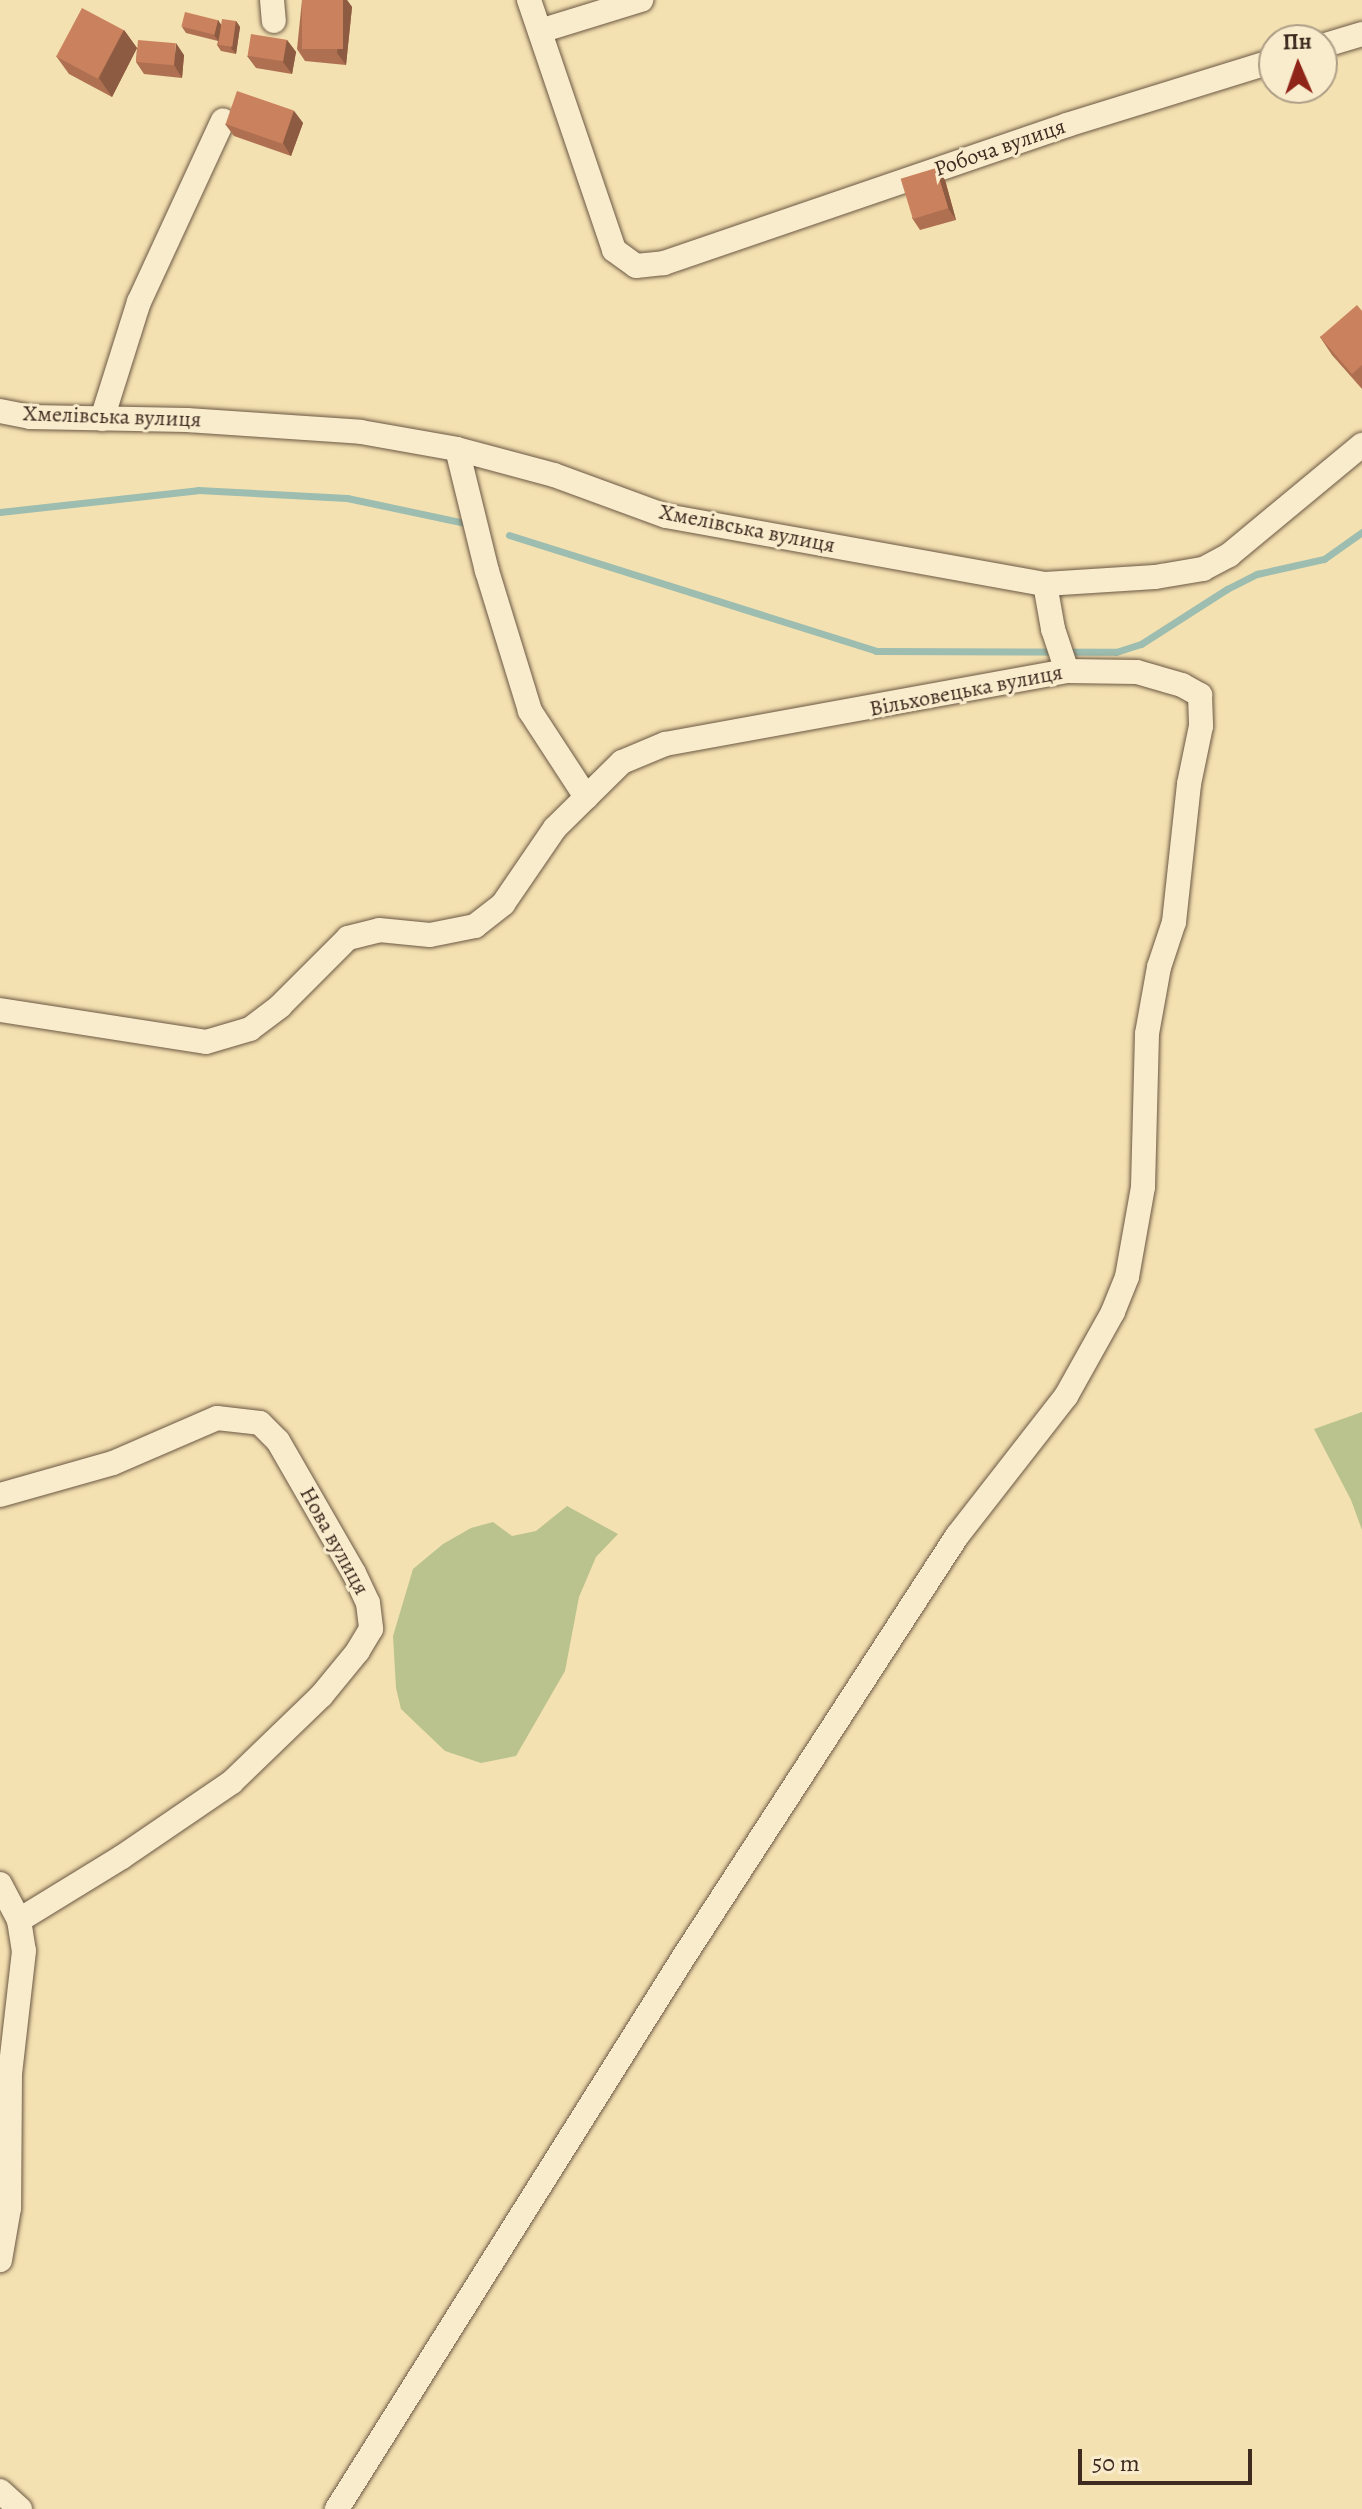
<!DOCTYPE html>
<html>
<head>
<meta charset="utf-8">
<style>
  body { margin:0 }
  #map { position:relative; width:1362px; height:2509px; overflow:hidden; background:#f4e1b1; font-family:Alegreya,serif }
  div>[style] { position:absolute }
  .green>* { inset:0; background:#bac38d }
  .stream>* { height:7px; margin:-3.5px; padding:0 3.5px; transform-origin:3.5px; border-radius:3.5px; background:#9cbdaf }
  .roads { filter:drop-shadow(0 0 2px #6c5844) drop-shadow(0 0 2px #6c5844) }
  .minor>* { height:24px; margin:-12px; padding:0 12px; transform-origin:12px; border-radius:12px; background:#f8eccc }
  .wall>* { inset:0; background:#ae7051 }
  .shaded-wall>* { inset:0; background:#8d5b42 }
  .building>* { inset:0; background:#ca825e; transform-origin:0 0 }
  span { translate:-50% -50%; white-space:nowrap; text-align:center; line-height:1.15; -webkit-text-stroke:6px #f8eccc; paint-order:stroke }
  .street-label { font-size:22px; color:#3f2a20 }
  .north { position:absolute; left:1258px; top:24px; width:80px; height:80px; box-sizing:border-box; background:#f8eccc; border:2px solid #ae9e87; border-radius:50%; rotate:358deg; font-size:22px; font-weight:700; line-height:32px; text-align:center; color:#3f2a20 }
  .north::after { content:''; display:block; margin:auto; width:28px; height:36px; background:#8f2418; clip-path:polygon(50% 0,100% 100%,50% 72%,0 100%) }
  .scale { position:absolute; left:1078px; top:2449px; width:174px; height:36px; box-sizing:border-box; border:4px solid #3f2a20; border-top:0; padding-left:10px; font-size:24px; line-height:28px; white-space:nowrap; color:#3f2a20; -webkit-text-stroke:6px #f8eccc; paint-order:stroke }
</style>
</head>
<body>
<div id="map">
  <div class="green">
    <div style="clip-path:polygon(1362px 1412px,1362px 1530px,1351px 1500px,1314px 1429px)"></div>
    <div style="clip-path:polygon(567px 1506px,618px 1534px,596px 1557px,579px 1597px,565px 1671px,516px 1756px,481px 1763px,445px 1751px,401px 1709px,396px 1688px,393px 1636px,413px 1569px,443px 1544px,471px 1528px,493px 1522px,512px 1536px,536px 1531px)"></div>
  </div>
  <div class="stream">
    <div style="left:0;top:512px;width:199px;rotate:-6.3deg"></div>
    <div style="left:198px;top:490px;width:149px;rotate:3.1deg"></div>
    <div style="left:347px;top:498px;width:121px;rotate:12deg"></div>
    <div style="left:509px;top:535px;width:385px;rotate:17.5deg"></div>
    <div style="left:876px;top:651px;width:240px;rotate:0.2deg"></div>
    <div style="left:1116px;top:652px;width:26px;rotate:-18deg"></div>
    <div style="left:1141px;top:644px;width:102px;rotate:-32.6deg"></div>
    <div style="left:1227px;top:589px;width:34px;rotate:-27deg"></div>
    <div style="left:1257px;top:574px;width:69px;rotate:-12.6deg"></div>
    <div style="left:1324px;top:559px;width:47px;rotate:-35.4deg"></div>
  </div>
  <div class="roads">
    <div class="minor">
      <div style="left:272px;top:0;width:21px;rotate:85deg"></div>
      <div style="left:529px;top:0;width:264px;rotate:71.2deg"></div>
      <div style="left:614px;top:250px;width:27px;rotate:36deg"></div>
      <div style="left:636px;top:266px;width:28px;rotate:-6deg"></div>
      <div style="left:664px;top:263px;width:426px;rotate:-18.9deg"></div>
      <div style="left:1067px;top:125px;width:217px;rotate:-17.2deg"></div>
      <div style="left:540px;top:31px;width:106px;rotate:-17.1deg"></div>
      <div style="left:1322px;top:46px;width:42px;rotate:-16.7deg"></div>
      <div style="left:0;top:411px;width:31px;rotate:11deg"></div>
      <div style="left:30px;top:417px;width:157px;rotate:1.1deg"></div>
      <div style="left:187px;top:420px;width:174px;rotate:3.9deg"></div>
      <div style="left:361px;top:432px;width:97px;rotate:10deg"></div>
      <div style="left:457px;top:449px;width:100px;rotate:15deg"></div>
      <div style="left:554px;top:475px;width:119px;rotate:20.1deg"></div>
      <div style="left:666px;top:516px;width:385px;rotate:10.2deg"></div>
      <div style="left:1045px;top:584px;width:110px;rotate:-3.6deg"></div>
      <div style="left:1155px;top:577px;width:49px;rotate:-9.5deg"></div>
      <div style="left:1203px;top:569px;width:30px;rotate:-28deg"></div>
      <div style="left:1229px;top:555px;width:173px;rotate:-39.6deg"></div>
      <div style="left:102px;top:419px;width:123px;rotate:-72.5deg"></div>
      <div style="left:139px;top:302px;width:200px;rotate:-65.2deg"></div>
      <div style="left:457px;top:449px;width:126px;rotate:76.2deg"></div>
      <div style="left:487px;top:571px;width:146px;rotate:72.9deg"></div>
      <div style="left:530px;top:711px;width:103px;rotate:56.9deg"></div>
      <div style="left:1045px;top:584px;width:46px;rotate:79.9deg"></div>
      <div style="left:1053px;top:629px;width:44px;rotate:71.6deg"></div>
      <div style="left:0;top:1010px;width:208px;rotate:8.8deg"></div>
      <div style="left:206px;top:1042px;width:46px;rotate:-16.5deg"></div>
      <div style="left:250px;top:1029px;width:38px;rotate:-37deg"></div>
      <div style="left:280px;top:1006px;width:96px;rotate:-45deg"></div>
      <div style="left:348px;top:938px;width:32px;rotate:-14deg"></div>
      <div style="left:379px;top:930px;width:51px;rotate:5.6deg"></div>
      <div style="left:430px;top:935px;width:46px;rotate:-11.3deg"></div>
      <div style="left:475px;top:926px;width:36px;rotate:-38deg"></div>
      <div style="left:503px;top:904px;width:92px;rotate:-55.6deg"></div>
      <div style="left:555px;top:828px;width:94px;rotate:-44.6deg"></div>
      <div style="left:622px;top:762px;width:47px;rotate:-22.7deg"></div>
      <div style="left:665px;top:744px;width:409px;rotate:-10.3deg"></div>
      <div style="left:1067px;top:671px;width:70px;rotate:0.8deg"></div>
      <div style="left:1137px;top:672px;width:47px;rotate:16.1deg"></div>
      <div style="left:1182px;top:685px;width:21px;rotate:29deg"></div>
      <div style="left:1200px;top:695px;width:31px;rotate:88deg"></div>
      <div style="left:1201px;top:726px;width:59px;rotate:101.7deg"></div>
      <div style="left:1189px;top:784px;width:139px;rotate:96.2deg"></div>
      <div style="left:1174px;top:922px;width:47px;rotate:108.4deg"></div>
      <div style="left:1159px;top:967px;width:68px;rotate:100.2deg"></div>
      <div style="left:1147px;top:1034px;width:153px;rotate:91.5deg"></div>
      <div style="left:1143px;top:1187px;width:91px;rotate:100.1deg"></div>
      <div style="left:1127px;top:1277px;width:38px;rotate:112deg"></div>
      <div style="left:1113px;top:1312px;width:96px;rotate:119.2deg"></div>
      <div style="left:1066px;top:1396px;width:177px;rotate:127.9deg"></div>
      <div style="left:957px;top:1536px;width:503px;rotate:123deg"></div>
      <div style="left:683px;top:1958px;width:651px;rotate:122.13deg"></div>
      <div style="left:0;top:1495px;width:117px;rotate:-15.8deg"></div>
      <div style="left:113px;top:1463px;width:113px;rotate:-23.4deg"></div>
      <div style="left:217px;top:1418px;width:43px;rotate:6.6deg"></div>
      <div style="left:260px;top:1423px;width:25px;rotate:45deg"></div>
      <div style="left:278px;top:1441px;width:152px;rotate:60.1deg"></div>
      <div style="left:354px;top:1573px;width:33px;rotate:65deg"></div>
      <div style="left:368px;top:1603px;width:26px;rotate:83deg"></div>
      <div style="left:371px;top:1629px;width:26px;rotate:121deg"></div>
      <div style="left:358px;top:1651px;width:58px;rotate:129.4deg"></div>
      <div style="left:321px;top:1696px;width:124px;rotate:136deg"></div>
      <div style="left:232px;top:1782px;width:133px;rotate:145.7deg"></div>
      <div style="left:122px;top:1857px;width:121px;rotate:148.5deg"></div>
      <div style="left:0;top:1884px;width:41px;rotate:62.2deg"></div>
      <div style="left:19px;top:1920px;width:31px;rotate:81deg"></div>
      <div style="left:24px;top:1951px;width:124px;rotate:96.5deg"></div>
      <div style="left:10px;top:2074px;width:134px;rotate:90.4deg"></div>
      <div style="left:9px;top:2208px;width:53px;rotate:99.8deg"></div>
      <div style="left:0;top:2491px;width:27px;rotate:42deg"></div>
    </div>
  </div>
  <div class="wall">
    <div style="clip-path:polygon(302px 0,347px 0,352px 7px,346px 65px,305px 61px,297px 49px)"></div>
    <div style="clip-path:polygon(218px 20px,221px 25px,236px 21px,240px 27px,236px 54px,221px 51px,217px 45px,218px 41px,186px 33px,182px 27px)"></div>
    <div style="clip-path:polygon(124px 30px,137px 48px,184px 55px,182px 78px,144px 74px,136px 62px,137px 48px,112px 97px,69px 74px,56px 56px)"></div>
    <div style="clip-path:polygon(287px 40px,296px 52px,292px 74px,256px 68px,247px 56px)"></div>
    <div style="clip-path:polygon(294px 111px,303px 123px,291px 156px,234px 136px,225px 124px)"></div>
    <div style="clip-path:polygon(936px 168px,945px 180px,956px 220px,920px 230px,912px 218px)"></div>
    <div style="clip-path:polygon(1362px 311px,1362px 389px,1332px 355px,1320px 337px)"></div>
  </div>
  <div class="shaded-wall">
    <div style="clip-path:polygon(343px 0,347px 0,352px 7px,346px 65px,337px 53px)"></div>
    <div style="clip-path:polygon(218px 20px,222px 26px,218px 41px,214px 35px)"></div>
    <div style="clip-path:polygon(236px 21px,240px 27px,236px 54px,231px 48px)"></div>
    <div style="clip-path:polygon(124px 30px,137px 48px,112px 97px,99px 78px)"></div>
    <div style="clip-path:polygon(287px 40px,296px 52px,292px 74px,283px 62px)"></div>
    <div style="clip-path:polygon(176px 43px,184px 55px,182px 78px,174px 65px)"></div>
    <div style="clip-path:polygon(294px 111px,303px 123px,291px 156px,283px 143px)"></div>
    <div style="clip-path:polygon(936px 168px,945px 180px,956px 220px,948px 208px)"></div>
  </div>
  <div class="building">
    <div style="left:302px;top:0;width:41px;height:49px"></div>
    <div style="left:82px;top:8px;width:47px;height:55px;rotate:28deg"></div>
    <div style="left:185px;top:12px;width:34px;height:15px;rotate:14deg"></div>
    <div style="left:222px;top:19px;width:14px;height:26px;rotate:8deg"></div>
    <div style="left:251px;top:34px;width:36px;height:22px;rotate:9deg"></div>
    <div style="left:138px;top:40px;width:38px;height:22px;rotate:5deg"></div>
    <div style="left:237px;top:91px;width:60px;height:35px;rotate:19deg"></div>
    <div style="left:936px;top:168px;width:42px;height:37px;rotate:73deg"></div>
    <div style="clip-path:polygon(1357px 305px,1362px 311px,1362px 365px,1352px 374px,1320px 337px)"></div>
  </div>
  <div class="street-label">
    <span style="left:1000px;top:148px;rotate:-19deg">Робоча вулиця</span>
    <span style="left:112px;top:417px;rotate:2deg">Хмелівська вулиця</span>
    <span style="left:747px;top:529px;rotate:11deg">Хмелівська вулиця</span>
    <span style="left:966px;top:691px;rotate:-11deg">Вільховецька вулиця</span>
    <span style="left:334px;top:1541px;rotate:61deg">Нова вулиця</span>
  </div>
  <div class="north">Пн</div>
  <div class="scale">50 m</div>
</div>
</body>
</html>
